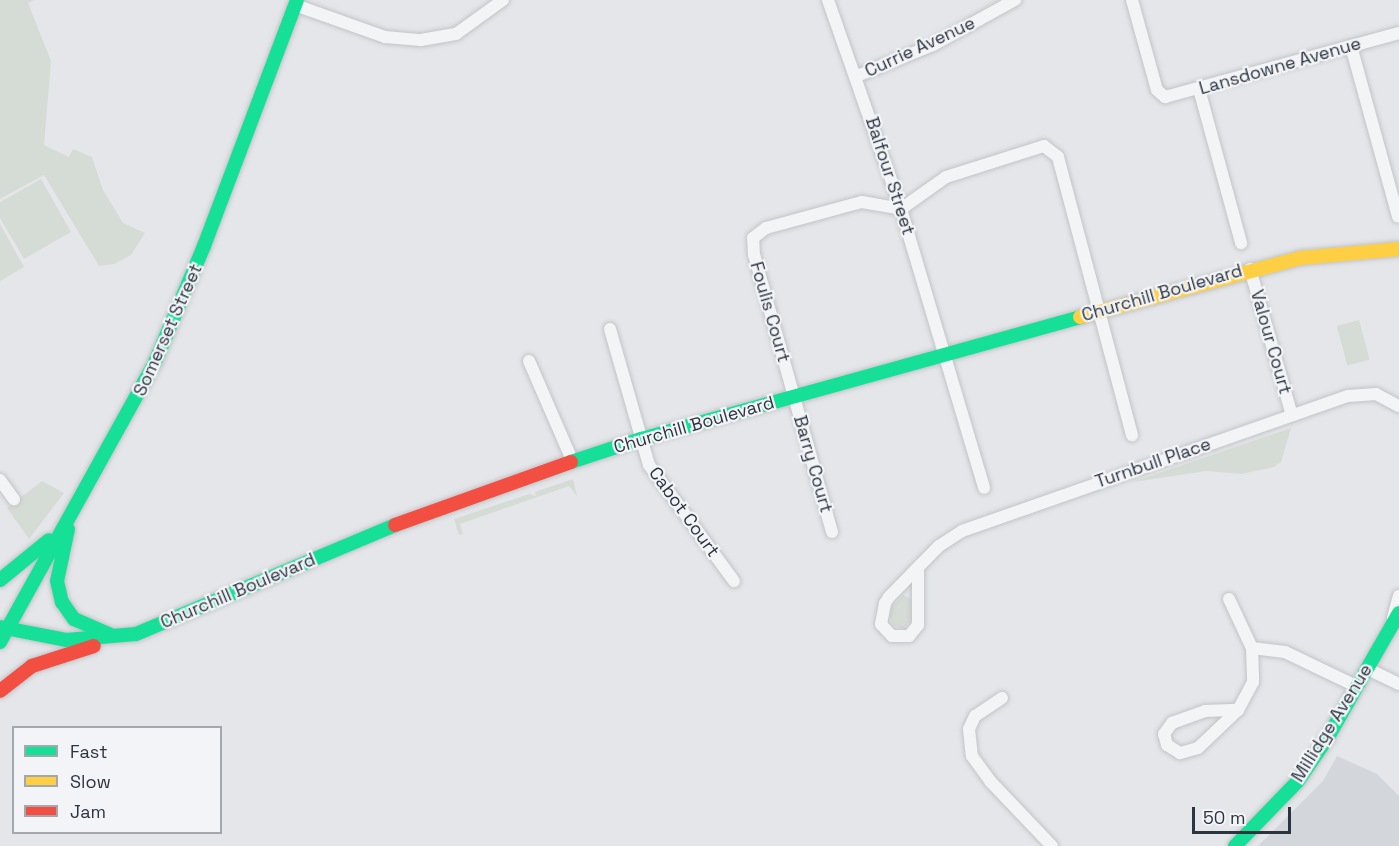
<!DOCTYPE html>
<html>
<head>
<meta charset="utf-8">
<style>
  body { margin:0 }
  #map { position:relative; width:1399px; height:846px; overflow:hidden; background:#e4e6e9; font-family:"Space Grotesk",sans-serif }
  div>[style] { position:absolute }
  .built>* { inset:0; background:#d3d6db }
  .green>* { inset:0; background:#d5dcd5; transform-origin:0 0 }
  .roads { filter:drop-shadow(0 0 2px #c2c4c7) drop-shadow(0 0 2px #c2c4c7) }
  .street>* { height:12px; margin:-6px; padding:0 6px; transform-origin:6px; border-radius:6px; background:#f3f4f5 }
  .fast>* { height:14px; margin:-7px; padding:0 7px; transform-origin:7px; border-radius:7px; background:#16e098 }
  .slow>* { height:14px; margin:-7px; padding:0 7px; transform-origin:7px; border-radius:7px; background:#ffcf43 }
  .jam>* { height:14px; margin:-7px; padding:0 7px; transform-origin:7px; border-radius:7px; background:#f24e42 }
  span { translate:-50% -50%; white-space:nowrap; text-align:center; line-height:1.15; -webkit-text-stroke:4.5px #f2f4f7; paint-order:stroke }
  .street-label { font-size:18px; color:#2c3440 }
  .legend { position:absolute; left:12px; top:726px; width:210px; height:108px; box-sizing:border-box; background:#f2f4f7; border:2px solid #a3a7ae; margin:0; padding:8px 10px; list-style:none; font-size:18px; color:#2c3440 }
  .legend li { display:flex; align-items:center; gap:12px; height:30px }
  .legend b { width:30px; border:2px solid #a3a7ae }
  .scale { position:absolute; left:1192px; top:807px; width:99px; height:27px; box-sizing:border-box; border:3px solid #2c3440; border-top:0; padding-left:8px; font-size:18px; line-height:21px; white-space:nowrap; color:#2c3440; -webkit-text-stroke:4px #f2f4f7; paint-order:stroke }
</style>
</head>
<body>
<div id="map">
  <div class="built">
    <div style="clip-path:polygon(1337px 756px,1377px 774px,1399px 796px,1399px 846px,1258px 846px,1323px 781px)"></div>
  </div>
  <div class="green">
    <div style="clip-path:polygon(0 0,34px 0,28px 3px,51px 61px,44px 145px,69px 157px,73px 149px,92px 157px,103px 190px,123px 223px,145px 233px,131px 255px,114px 264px,99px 266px,44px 175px,0 199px)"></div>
    <div style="clip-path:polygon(41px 179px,71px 232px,24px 259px,0 218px,0 202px)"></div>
    <div style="clip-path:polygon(0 224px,24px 267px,0 281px)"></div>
    <div style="left:1359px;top:320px;width:41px;height:23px;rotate:75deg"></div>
    <div style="clip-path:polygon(1291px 428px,1281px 462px,1274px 467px,1241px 474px,1206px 471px,1133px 482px)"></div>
    <div style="clip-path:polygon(573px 479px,577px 496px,569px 486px,460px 524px,463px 534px,459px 535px,454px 519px,529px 494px,536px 496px,535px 492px)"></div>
    <div style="clip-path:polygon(42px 481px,64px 493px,29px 539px,7px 508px)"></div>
    <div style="clip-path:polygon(903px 595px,911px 599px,913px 618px,903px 629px,893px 625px,890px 616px,892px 607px)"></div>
  </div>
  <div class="roads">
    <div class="street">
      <div style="left:828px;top:0;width:221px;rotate:70.7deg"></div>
      <div style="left:901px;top:209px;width:291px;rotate:73.4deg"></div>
      <div style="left:1132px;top:0;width:93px;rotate:74.5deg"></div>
      <div style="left:1157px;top:90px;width:11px;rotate:41deg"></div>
      <div style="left:1165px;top:97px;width:243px;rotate:-15.3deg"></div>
      <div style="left:295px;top:5px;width:96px;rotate:19.6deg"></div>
      <div style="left:385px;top:37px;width:36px;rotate:5deg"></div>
      <div style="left:421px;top:40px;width:36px;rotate:-10deg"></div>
      <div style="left:456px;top:34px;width:58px;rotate:-35.9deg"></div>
      <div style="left:1351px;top:46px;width:177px;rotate:74.6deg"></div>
      <div style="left:857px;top:76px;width:82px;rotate:-22.2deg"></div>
      <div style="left:933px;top:45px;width:94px;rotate:-28.8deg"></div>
      <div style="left:1199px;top:89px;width:160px;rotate:74.7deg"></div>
      <div style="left:1250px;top:269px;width:152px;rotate:74deg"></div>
      <div style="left:610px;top:329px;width:141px;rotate:74deg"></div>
      <div style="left:649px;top:465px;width:144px;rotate:53.8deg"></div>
      <div style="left:529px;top:361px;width:110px;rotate:66.5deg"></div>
      <div style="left:0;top:480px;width:24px;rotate:54deg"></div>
      <div style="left:832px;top:532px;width:288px;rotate:-105.7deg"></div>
      <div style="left:754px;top:255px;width:17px;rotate:-93deg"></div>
      <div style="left:753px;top:238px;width:16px;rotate:-38deg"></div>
      <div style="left:766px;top:228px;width:99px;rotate:-15.2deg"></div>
      <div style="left:862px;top:202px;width:40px;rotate:10deg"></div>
      <div style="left:901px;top:209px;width:55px;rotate:-35.4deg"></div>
      <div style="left:946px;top:177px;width:103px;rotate:-17.6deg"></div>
      <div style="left:1044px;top:146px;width:18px;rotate:38deg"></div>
      <div style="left:1058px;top:157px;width:288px;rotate:75.1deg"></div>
      <div style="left:918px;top:568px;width:57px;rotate:90deg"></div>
      <div style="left:918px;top:625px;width:14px;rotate:129deg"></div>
      <div style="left:909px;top:636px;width:17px;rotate:180deg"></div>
      <div style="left:892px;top:636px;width:16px;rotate:-133deg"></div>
      <div style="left:881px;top:624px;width:21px;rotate:-79deg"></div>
      <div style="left:885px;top:603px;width:7px;rotate:-56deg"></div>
      <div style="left:889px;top:597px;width:71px;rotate:-45.6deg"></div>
      <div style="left:939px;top:546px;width:27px;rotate:-33deg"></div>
      <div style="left:962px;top:531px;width:409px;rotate:-19.3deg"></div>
      <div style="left:1348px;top:396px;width:28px;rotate:-4deg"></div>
      <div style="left:1376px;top:394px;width:26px;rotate:28deg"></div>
      <div style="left:1229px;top:599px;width:54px;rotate:64.9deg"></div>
      <div style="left:1252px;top:648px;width:34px;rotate:88deg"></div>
      <div style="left:1253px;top:682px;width:32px;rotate:118deg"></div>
      <div style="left:1238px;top:710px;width:55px;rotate:136.5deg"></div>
      <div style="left:1198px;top:748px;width:19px;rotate:164deg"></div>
      <div style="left:1180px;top:753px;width:15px;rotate:-148deg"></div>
      <div style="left:1167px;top:745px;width:11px;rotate:-105deg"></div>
      <div style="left:1164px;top:734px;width:14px;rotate:-54deg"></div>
      <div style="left:1172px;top:723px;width:35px;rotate:-20deg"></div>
      <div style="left:1205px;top:711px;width:33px;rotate:-2deg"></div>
      <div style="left:1393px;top:618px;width:23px;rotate:-75deg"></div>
      <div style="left:1252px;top:648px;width:33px;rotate:7deg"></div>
      <div style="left:1285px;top:652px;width:81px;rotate:25.6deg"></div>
      <div style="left:1368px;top:669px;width:34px;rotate:26deg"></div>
      <div style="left:1002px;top:698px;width:32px;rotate:146deg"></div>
      <div style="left:975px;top:716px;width:14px;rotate:115deg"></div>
      <div style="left:969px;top:729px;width:27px;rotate:84deg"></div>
      <div style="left:972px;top:756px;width:31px;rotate:54deg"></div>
      <div style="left:990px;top:781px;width:90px;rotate:46.4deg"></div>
    </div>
    <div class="fast">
      <div style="left:571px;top:462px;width:74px;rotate:-18.2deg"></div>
      <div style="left:641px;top:439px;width:456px;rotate:-15.5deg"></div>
      <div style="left:68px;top:529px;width:53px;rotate:101.9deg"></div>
      <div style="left:57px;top:581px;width:22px;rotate:77deg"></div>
      <div style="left:62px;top:602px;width:21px;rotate:55deg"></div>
      <div style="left:74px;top:619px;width:40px;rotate:23.4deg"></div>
      <div style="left:0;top:580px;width:63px;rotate:-39.2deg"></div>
      <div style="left:0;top:627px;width:67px;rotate:11.1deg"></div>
      <div style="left:66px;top:640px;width:70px;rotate:-4.9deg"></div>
      <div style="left:136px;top:634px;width:281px;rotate:-22.8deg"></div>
      <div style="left:0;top:642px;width:320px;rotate:-61deg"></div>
      <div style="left:155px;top:362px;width:126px;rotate:-67.1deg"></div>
      <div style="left:204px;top:246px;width:263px;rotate:-69.3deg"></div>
      <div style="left:1235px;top:846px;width:91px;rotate:-45.9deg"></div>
      <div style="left:1298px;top:781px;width:53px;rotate:-55.7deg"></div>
      <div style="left:1328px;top:737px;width:143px;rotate:-60.2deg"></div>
    </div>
    <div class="slow">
      <div style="left:1080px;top:317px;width:228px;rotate:-15deg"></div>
      <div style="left:1300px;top:258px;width:99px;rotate:-5.2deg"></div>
    </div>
    <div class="jam">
      <div style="left:395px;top:525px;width:187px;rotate:-19.7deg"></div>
      <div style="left:0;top:691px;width:41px;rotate:-38deg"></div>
      <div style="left:32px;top:666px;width:65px;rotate:-17.9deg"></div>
    </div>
  </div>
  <div class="street-label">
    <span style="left:920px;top:47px;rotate:-25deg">Currie Avenue</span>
    <span style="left:1280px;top:66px;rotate:-16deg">Lansdowne Avenue</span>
    <span style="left:890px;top:176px;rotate:72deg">Balfour Street</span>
    <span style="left:1162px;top:293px;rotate:-16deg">Churchill Boulevard</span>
    <span style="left:770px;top:312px;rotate:74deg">Foulis Court</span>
    <span style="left:168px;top:330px;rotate:-66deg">Somerset Street</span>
    <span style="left:1271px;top:342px;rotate:74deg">Valour Court</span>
    <span style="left:694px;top:425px;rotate:-16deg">Churchill Boulevard</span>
    <span style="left:1153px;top:463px;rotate:-19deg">Turnbull Place</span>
    <span style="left:813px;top:464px;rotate:74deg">Barry Court</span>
    <span style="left:684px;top:512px;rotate:54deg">Cabot Court</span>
    <span style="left:238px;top:591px;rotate:-23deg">Churchill Boulevard</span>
    <span style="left:1332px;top:723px;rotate:-58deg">Millidge Avenue</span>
  </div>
  <ul class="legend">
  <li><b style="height:8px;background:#16e098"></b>Fast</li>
  <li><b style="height:8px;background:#ffcf43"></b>Slow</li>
  <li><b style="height:8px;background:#f24e42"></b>Jam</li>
  </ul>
  <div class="scale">50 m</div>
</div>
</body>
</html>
